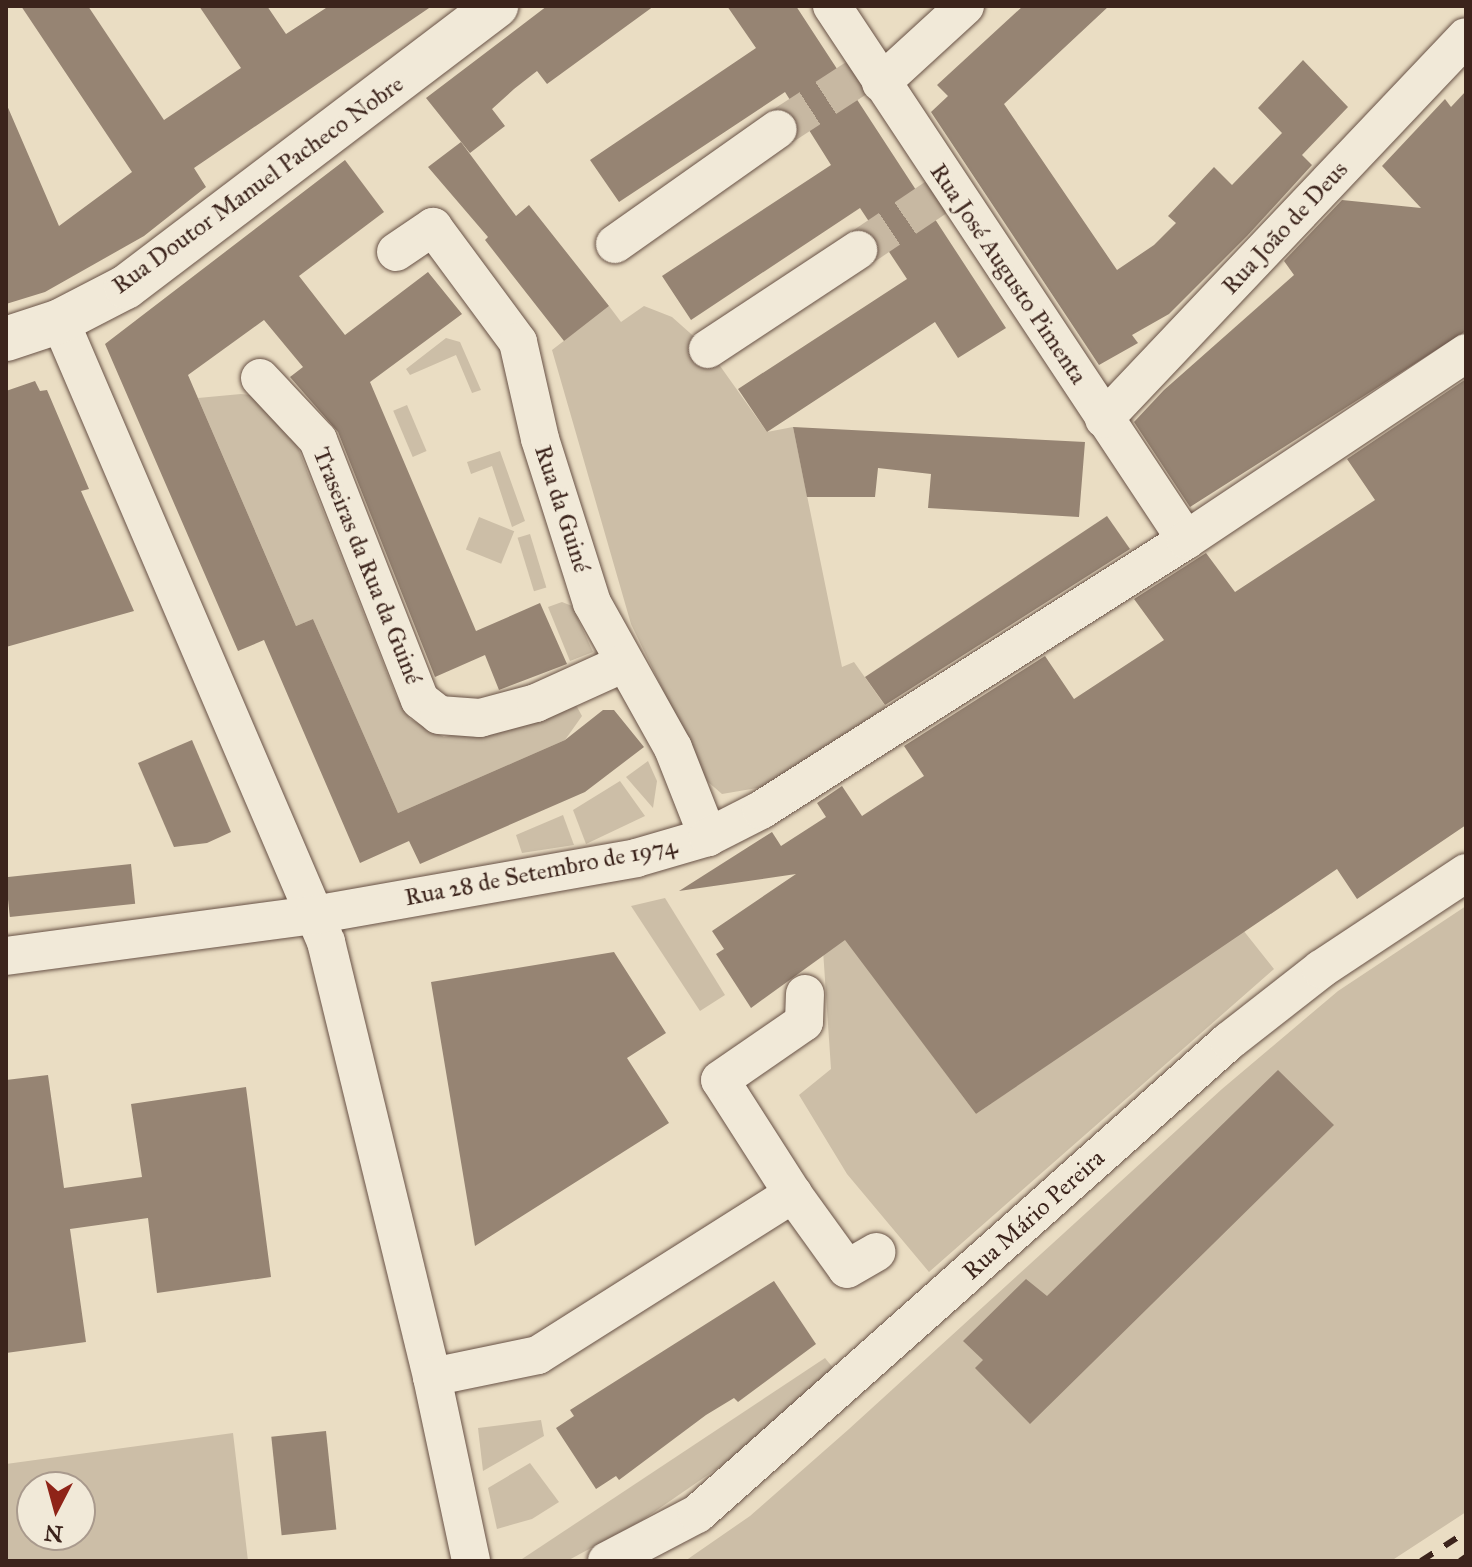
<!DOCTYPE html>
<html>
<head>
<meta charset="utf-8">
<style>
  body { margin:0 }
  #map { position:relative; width:1472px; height:1567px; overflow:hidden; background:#eaddc3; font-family:"IM FELL Great Primer",serif }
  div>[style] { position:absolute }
  .green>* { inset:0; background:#ccbea7; transform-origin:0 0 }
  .building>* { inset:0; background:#968473; transform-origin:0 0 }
  .street-tunnel>* { height:38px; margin-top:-19px; transform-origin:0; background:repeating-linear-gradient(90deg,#c7b8a2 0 38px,transparent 0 57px) }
  .roads { filter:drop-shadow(0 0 2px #685246) drop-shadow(0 0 2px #685246) }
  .street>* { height:38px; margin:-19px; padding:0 19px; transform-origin:19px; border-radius:19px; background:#f1e9d8 }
  .secondary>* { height:44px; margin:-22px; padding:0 22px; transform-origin:22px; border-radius:22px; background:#f1e9d8 }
  .rail>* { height:6px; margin-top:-3px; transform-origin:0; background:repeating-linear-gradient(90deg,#3c241c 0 14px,transparent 0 28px) }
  span { translate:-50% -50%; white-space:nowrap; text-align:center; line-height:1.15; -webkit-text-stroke:7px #f1e9d8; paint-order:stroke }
  .street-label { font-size:24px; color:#3c241c }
  .frame { position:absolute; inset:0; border:8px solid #3c241c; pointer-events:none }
  .north { position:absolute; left:16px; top:1471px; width:80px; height:80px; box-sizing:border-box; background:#f1e9d8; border:2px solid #a99a8d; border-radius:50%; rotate:186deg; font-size:22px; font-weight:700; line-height:32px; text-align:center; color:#3c241c }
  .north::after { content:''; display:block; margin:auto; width:28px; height:36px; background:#8f2418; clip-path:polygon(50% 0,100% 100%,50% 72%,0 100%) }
</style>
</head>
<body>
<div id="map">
  <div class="green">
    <div style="clip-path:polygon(609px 306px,621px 322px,644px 306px,672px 317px,708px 349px,767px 432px,793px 427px,842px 667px,854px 662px,886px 707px,763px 787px,722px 794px,707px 781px,631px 624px,552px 350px)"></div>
    <div style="clip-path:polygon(446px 338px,460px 342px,481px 390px,472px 393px,456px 355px,410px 375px,406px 369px)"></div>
    <div style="clip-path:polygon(241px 394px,261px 396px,289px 425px,396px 696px,410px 719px,444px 737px,501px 725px,571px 696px,582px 716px,565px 740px,398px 813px,313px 619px,296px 626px,198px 398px)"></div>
    <div style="left:407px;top:405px;width:50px;height:15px;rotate:67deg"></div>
    <div style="clip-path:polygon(500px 451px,525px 521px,512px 527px,492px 466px,471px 474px,467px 462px)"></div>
    <div style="left:479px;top:517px;width:38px;height:35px;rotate:22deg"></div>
    <div style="left:530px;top:534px;width:56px;height:13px;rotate:73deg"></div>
    <div style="clip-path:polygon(562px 602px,572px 606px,593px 652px,570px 661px,548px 607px)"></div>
    <div style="clip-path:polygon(1176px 718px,849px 944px,976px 1114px,1243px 930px,1274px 969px,929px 1272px,847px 1174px,799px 1095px,831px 1069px,822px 935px)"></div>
    <div style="clip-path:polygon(648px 761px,657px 781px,653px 808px,626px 777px)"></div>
    <div style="clip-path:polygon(620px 781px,645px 816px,586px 844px,573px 810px)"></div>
    <div style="clip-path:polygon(563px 815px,574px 845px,522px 853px,516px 835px)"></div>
    <div style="clip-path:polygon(665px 898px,725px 995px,700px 1011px,631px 906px)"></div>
    <div style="clip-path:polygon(1466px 906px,1466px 1512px,1391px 1561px,685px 1561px,750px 1516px,849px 1429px,1222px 1089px,1338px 991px)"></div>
    <div style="clip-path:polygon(825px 1358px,834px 1369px,744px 1450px,641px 1521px,567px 1561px,519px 1561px)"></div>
    <div style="clip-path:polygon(541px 1420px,544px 1436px,483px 1471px,478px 1428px)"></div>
    <div style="clip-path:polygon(evenodd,233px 1433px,248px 1561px,6px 1561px,6px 1464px,233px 1433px,32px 1487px,80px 1487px,80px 1535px,32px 1535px,32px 1487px)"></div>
    <div style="clip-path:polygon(530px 1463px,559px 1502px,532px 1519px,497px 1529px,488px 1488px)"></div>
  </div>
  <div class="building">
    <div style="clip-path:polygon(21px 6px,88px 6px,164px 120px,241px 68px,199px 6px,267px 6px,286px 34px,329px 6px,432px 6px,194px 168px,206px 187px,144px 236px,45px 292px,6px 304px,6px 103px,59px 226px,132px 172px)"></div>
    <div style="clip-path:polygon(547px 6px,654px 6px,547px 84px,537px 71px,514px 89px,492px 109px,505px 126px,470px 153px,426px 98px)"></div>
    <div style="clip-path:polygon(727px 6px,796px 6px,1006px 328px,958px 358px,935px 322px,767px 432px,738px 389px,907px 279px,860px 208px,691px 320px,662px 276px,831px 165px,785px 92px,619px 202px,590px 160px,756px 48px)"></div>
    <div style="clip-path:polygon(1023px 6px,1109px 6px,1004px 104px,1117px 270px,1154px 245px,1176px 223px,1168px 216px,1214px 167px,1232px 185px,1282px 133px,1258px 108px,1303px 60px,1348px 107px,1302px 155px,1312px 165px,1247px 236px,1169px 314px,1132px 335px,1138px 343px,1099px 365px,931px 112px,948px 96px,937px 85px)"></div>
    <div style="clip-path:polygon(1466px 91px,1466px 331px,1190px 507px,1134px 422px,1164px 390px,1294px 275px,1284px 261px,1342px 200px,1421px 208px,1382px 166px,1445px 99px,1451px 107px)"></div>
    <div style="clip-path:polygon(461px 142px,516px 216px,529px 205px,609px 306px,564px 341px,485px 240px,488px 237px,428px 167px)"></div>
    <div style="clip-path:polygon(345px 160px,384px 212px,299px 276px,345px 335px,428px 272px,462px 314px,370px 382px,476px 631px,540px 603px,567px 664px,499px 690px,485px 655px,435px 677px,338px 432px,290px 377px,303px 367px,264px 320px,188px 375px,296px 626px,313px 619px,398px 813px,565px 740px,603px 710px,614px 710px,644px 747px,585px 792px,420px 864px,409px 841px,360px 863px,264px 640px,238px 651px,105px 344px)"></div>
    <div style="clip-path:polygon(1466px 379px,1466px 825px,1357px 899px,1337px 869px,976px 1114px,845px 940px,751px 1008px,716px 954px,724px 949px,712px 931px,796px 874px,679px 891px,772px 832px,781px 846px,826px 817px,817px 803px,842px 786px,862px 816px,891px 797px,924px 776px,904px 746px,1045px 656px,1074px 699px,1164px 640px,1134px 599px,1206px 553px,1235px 592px,1375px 500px,1347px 459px)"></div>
    <div style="clip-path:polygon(35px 381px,40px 391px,47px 390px,89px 489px,81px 491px,134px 611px,6px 647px,6px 391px)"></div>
    <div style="clip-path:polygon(793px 427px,1085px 442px,1079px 517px,928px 508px,931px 474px,878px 468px,875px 497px,807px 497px)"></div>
    <div style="clip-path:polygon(1107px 516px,1130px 549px,885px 705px,865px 677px)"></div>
    <div style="clip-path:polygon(192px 740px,231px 832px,207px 843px,174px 847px,138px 763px)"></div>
    <div style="left:131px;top:864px;width:40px;height:126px;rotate:84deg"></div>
    <div style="clip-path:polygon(614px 952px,666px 1033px,627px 1058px,669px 1123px,475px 1246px,431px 982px)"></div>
    <div style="clip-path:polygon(1278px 1070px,1334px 1125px,1030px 1424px,975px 1368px,983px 1360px,963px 1341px,1026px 1279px,1047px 1296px)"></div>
    <div style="clip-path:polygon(48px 1075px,64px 1188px,142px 1177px,131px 1104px,246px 1087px,271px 1277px,157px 1293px,148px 1218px,70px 1229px,86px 1342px,6px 1353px,6px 1080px)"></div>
    <div style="clip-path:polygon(774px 1281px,816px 1344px,738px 1402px,734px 1398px,706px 1415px,619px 1480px,616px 1476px,596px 1489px,556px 1428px,574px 1416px,570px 1410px)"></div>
    <div style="left:326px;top:1431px;width:99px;height:55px;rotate:84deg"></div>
  </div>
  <div class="street-tunnel">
    <div style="left:778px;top:129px;width:112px;rotate:-33deg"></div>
    <div style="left:858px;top:250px;width:111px;rotate:-34deg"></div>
  </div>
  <div class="roads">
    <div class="street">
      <div style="left:832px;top:6px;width:641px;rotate:56.46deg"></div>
      <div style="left:881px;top:83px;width:114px;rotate:-42.5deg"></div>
      <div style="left:615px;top:244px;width:199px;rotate:-35.2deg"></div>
      <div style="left:396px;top:252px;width:45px;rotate:-34deg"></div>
      <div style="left:433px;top:227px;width:143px;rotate:53.5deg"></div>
      <div style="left:518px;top:342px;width:99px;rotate:77.2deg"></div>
      <div style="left:540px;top:439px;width:172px;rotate:72.4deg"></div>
      <div style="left:592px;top:603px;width:166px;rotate:60.8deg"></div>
      <div style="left:673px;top:748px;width:96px;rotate:68.5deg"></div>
      <div style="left:60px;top:321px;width:676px;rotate:66.81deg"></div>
      <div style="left:326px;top:942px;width:448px;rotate:76.3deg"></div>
      <div style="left:432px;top:1377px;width:188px;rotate:78deg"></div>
      <div style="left:708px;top:349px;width:180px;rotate:-33.4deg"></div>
      <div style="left:260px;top:378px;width:85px;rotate:46.9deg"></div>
      <div style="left:318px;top:440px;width:279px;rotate:68.6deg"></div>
      <div style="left:420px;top:700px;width:24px;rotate:38deg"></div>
      <div style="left:439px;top:715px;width:41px;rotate:4.2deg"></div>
      <div style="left:480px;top:718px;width:58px;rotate:-15deg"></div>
      <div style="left:536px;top:703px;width:97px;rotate:-24.4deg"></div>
      <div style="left:1104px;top:419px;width:526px;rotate:-46.54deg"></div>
      <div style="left:6px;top:956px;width:311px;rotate:-7.6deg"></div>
      <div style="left:314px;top:915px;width:327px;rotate:-10deg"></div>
      <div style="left:636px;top:858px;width:75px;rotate:-16.3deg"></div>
      <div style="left:708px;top:837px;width:59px;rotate:-27deg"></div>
      <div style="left:761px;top:810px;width:504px;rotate:-32.43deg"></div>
      <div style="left:1186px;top:540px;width:337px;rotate:-33.7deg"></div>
      <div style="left:793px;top:1194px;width:92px;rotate:54.2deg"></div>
      <div style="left:847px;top:1269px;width:34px;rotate:-30deg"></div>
      <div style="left:432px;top:1377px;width:108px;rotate:-11.7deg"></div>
      <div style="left:538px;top:1355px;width:302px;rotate:-32.3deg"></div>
      <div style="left:793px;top:1194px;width:135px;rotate:-122.6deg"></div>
      <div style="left:720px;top:1080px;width:102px;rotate:-34.6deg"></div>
      <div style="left:804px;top:1022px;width:28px;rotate:-88deg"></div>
      <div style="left:607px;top:1561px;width:102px;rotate:-27.6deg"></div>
      <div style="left:697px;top:1514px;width:712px;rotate:-41.64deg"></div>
      <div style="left:1229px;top:1041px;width:117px;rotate:-38deg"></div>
      <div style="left:1321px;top:969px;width:174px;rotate:-33.5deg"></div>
    </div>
    <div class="secondary">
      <div style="left:6px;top:339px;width:57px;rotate:-18.4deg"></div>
      <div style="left:60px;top:321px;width:74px;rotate:-27.3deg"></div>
      <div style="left:126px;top:287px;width:465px;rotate:-37.2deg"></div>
    </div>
  </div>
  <div class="rail">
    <div style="left:1421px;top:1561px;width:54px;rotate:-32.8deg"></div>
    <div style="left:1460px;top:1561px;width:7px;rotate:-34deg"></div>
  </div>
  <div class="street-label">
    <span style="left:258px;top:185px;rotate:-36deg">Rua Doutor Manuel Pacheco Nobre</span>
    <span style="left:1285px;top:228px;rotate:-47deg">Rua João de Deus</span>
    <span style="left:1008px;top:274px;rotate:56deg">Rua José Augusto Pimenta</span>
    <span style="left:562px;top:509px;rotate:72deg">Rua da Guiné</span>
    <span style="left:367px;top:566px;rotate:68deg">Traseiras da Rua da Guiné</span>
    <span style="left:541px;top:872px;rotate:-11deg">Rua 28 de Setembro de 1974</span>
    <span style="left:1034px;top:1215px;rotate:-42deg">Rua Mário Pereira</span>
  </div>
  <div class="frame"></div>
  <div class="north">N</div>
</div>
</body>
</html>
